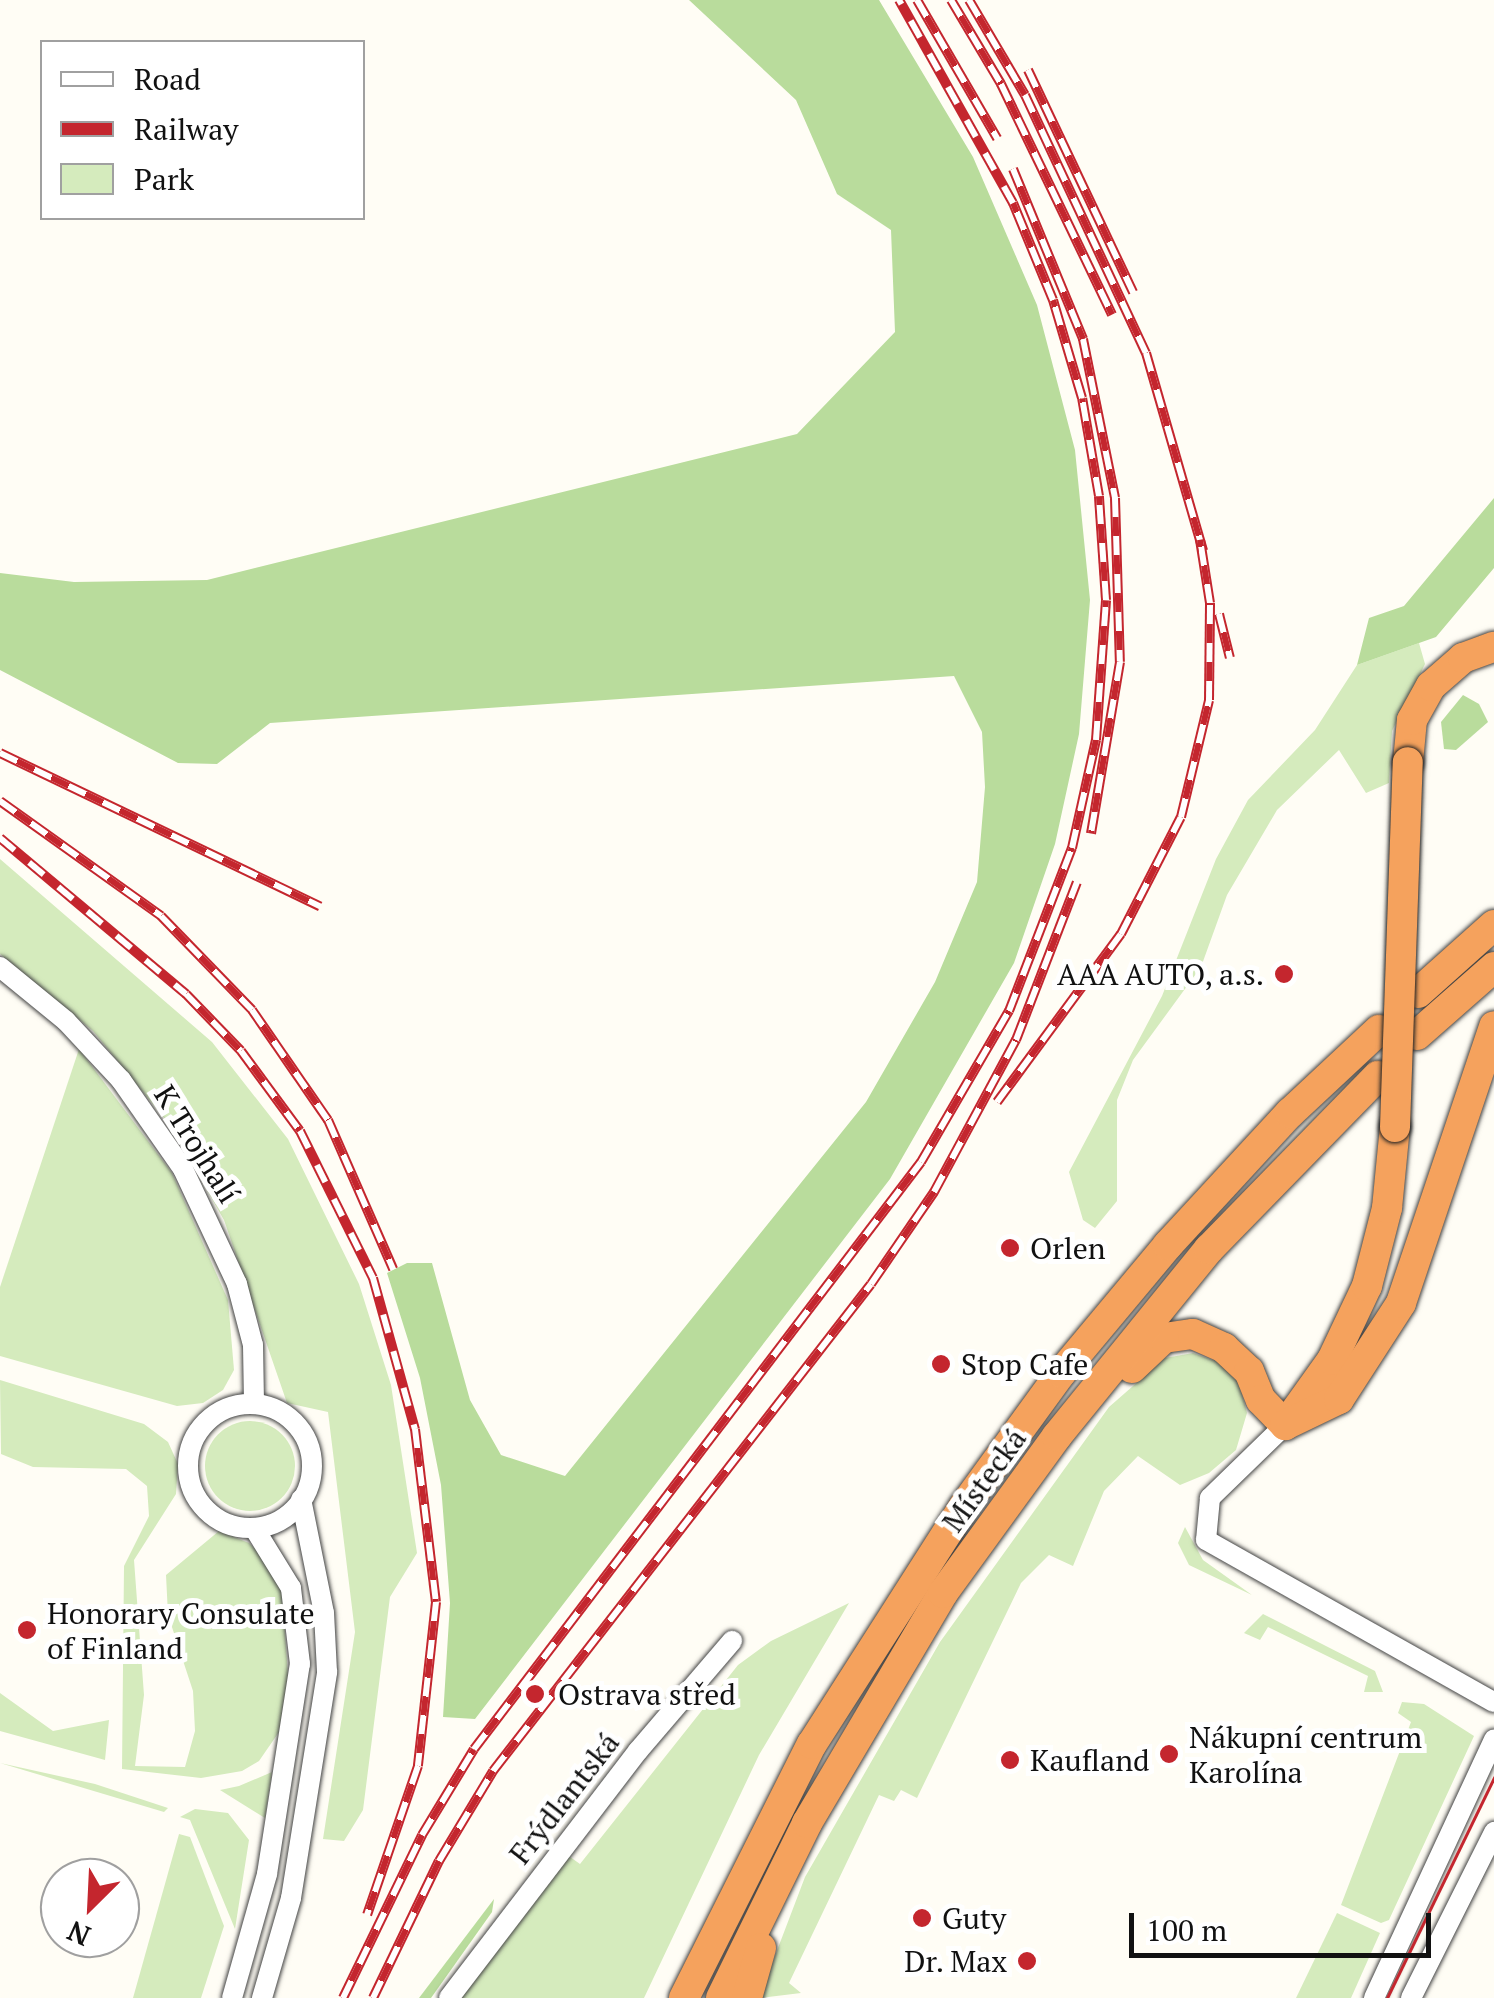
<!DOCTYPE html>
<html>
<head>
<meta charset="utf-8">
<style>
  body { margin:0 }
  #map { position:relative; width:1494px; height:1998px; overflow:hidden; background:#fffdf5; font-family:"PT Serif",serif }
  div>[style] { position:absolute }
  .green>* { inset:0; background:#d5ebbd }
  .round { border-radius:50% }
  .forest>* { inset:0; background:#b9dc9c }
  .roads { filter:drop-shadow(0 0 2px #444) drop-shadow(0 0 2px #444) }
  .minor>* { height:20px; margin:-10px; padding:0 10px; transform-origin:10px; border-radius:10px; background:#fff }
  .minor>.ring { margin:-10px; padding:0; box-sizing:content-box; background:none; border:20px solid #fff; border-radius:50% }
  .highway>* { height:30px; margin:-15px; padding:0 15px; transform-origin:15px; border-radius:15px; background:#f5a25d }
  .tram>* { height:2.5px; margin:-1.25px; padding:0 1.25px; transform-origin:1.25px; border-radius:1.25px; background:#c4262e }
  .rail>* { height:10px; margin-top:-5px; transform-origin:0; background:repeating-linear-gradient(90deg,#fff 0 19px,#c4262e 0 38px); box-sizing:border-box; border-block:2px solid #c4262e }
  .bridges { filter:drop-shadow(0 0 2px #222) drop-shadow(0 0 2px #222) }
  .highway-bridge>* { height:30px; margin:-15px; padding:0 15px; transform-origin:15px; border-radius:15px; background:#f5a25d }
  .dots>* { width:28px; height:28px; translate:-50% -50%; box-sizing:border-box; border:5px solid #fff; border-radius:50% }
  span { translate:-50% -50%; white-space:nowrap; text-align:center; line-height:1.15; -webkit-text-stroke:10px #fff; paint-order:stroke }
  .poi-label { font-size:30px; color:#111 }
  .right { translate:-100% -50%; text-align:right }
  .left { translate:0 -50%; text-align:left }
  .street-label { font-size:30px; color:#111 }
  .legend { position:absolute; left:40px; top:40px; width:325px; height:180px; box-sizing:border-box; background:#fff; border:2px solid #a0a0a0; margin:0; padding:12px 18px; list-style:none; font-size:30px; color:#111 }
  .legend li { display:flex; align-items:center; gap:20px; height:50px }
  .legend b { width:50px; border:2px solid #a0a0a0 }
  .north { position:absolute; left:40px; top:1858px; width:100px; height:100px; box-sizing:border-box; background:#fff; border:2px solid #a0a0a0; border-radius:50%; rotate:204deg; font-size:28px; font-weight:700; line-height:40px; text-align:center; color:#111 }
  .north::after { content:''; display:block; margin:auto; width:35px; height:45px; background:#c4262e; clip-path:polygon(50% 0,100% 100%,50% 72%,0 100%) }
  .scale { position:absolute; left:1129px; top:1913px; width:302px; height:45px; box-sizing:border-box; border:5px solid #111; border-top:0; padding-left:12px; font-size:30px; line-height:35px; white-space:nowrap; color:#111; -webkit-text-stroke:8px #fff; paint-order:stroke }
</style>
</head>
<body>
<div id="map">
  <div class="green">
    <div style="clip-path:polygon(1419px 643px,1425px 664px,1392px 731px,1389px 783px,1366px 793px,1339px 750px,1277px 810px,1227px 895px,1201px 967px,1133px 1060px,1117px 1100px,1117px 1201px,1095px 1228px,1083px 1220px,1069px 1172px,1162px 996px,1216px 859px,1248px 800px,1315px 730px,1357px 665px)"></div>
    <div style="clip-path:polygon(0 859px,212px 1042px,288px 1139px,359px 1284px,391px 1385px,417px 1553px,390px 1597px,363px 1810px,344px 1841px,323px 1839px,355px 1632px,328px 1412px,287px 1403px,224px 1220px,169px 1124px,93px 1031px,0 954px)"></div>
    <div style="clip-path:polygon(79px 1049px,172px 1173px,228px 1300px,234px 1370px,223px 1390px,203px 1403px,177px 1406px,0 1356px,0 1287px)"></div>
    <div style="clip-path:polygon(1193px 1353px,1218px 1362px,1239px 1383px,1247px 1413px,1236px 1450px,1209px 1473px,1180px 1485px,1138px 1456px,1104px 1491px,1073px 1566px,1049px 1555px,1021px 1583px,917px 1798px,901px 1790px,894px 1801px,879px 1795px,789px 1983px,801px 1993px,759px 1998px,805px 1877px,940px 1642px,1109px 1407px,1165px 1358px)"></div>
    <div style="clip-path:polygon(0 1380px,144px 1424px,168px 1442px,178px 1464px,176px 1494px,134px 1560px,144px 1695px,135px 1766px,185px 1767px,195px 1731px,193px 1691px,168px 1615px,166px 1575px,219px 1531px,249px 1543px,269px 1562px,282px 1590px,288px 1675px,279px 1732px,259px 1761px,242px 1771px,201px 1778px,122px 1769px,124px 1566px,149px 1516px,147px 1486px,126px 1469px,33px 1467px,1px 1454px)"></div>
    <div class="round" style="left:205px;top:1421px;width:90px;height:90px"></div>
    <div style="clip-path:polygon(1185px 1527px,1203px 1560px,1252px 1595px,1189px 1565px,1178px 1543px)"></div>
    <div style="clip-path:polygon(849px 1603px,759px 1755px,644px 1998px,459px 1998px,566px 1854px,580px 1864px,738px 1665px,771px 1641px)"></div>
    <div style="clip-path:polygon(1263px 1614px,1375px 1671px,1383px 1692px,1364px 1692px,1368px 1676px,1268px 1627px,1260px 1640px,1244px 1633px)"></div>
    <div style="clip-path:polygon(0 1693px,53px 1731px,109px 1720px,105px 1760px,0 1731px)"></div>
    <div style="clip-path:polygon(1402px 1702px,1424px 1704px,1474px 1736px,1389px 1920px,1381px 1923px,1341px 1905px,1411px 1722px,1398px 1713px)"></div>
    <div style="clip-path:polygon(0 1763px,95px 1784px,168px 1808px,164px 1812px)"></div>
    <div style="clip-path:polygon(272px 1772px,265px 1818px,220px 1790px,239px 1786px)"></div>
    <div style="clip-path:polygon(195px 1809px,228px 1813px,249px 1840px,235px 1929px,190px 1820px,180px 1817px)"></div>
    <div style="clip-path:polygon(179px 1834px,190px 1837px,224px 1926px,201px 1998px,133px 1998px)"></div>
    <div style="clip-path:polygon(1337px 1913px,1380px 1933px,1351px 1998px,1296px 1998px)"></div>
  </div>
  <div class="forest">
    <div style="clip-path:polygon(689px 0,879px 0,973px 157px,1037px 305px,1075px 450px,1090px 600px,1079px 734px,1055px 844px,1014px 963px,890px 1179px,475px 1719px,443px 1717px,450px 1603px,441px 1485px,420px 1378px,387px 1273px,407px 1263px,432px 1263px,470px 1400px,501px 1455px,565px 1476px,866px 1102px,935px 982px,977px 882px,985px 787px,982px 732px,954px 676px,270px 723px,217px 764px,178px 763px,0 670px,0 573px,74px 582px,207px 580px,797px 434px,895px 332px,891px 230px,837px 194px,796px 100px)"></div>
    <div style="clip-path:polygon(1494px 498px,1494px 568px,1436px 637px,1357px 665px,1369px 618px,1404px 606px)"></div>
    <div style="clip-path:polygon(1463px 695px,1479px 704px,1488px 722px,1456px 750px,1444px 749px,1441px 722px)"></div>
    <div style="clip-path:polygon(494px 1899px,492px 1912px,431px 1998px,419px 1998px)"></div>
  </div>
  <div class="roads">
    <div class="minor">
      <div style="left:0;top:967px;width:85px;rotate:39.3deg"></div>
      <div style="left:66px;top:1021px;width:81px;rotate:47deg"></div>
      <div style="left:121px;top:1080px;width:108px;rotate:55.1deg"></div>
      <div style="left:183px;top:1169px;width:127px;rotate:64.8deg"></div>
      <div style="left:237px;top:1284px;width:63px;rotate:75.3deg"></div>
      <div style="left:253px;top:1345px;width:56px;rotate:89deg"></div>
      <div class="ring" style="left:188px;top:1404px;width:104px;height:104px"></div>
      <div style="left:1285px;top:1425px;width:105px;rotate:135.8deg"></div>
      <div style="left:1210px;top:1498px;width:42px;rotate:95.4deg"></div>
      <div style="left:1206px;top:1540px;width:330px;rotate:29.4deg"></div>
      <div style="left:232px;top:1998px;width:129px;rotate:-74.2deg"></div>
      <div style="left:267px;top:1874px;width:213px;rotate:-81.1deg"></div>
      <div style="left:300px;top:1664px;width:77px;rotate:-96.8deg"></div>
      <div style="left:291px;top:1588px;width:67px;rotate:-121.6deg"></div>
      <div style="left:262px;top:1998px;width:104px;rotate:-73.8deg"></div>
      <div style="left:291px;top:1898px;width:229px;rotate:-80.9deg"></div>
      <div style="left:327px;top:1672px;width:59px;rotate:-92.9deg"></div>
      <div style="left:324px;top:1613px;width:116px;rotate:-101.4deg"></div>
      <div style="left:449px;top:1998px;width:311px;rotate:-52.6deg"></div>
      <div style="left:638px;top:1751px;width:145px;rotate:-49.5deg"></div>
      <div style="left:1374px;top:1998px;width:285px;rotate:-65.1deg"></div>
      <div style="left:1411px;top:1998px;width:186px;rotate:-63.4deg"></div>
    </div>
    <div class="highway">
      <div style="left:1408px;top:762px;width:42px;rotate:-84.6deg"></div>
      <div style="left:1412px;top:720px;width:39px;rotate:-61deg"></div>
      <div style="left:1431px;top:686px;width:43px;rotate:-41.2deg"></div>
      <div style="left:1463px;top:658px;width:33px;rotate:-20deg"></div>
      <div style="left:1418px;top:993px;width:102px;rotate:-41.8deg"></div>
      <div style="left:1417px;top:1035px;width:103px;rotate:-41.4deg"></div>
      <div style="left:1132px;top:1368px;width:44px;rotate:-43.2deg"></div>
      <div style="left:1164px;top:1338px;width:29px;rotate:-8deg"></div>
      <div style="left:1193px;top:1334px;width:34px;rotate:24deg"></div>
      <div style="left:1224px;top:1348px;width:34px;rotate:43deg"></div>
      <div style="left:1249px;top:1371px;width:31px;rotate:68deg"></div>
      <div style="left:1261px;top:1400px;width:35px;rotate:46deg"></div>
      <div style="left:1289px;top:1420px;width:74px;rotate:-54.4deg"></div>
      <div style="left:1332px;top:1360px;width:82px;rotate:-64.7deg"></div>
      <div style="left:1367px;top:1286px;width:81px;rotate:-75.6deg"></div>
      <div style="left:1387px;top:1208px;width:81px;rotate:-84.4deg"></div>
      <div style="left:1285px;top:1425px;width:60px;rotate:-25.7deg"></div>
      <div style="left:1339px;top:1399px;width:114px;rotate:-57.1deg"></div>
      <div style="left:1401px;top:1303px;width:292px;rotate:-71.4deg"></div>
      <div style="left:684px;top:1998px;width:284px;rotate:-63.3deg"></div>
      <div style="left:812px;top:1744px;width:282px;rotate:-57.4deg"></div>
      <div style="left:964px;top:1506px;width:165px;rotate:-53.9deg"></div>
      <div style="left:1061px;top:1373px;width:167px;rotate:-50.1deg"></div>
      <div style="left:1168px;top:1245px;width:180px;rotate:-47.3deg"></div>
      <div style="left:1290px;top:1113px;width:122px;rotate:-43deg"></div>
      <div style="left:721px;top:1998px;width:195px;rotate:-63.8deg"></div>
      <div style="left:807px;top:1823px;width:267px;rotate:-59.4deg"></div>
      <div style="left:943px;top:1593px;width:194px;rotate:-54deg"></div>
      <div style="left:1057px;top:1436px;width:241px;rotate:-50.9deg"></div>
      <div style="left:1209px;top:1249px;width:242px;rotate:-45.7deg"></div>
      <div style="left:747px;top:1998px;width:52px;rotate:-74.4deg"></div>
    </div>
  </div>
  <div class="tram">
    <div style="left:1387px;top:1998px;width:245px;rotate:-64.1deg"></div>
  </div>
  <div class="rail">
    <div style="left:917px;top:0;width:160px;rotate:59.9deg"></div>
    <div style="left:951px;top:0;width:98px;rotate:59.2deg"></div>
    <div style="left:1001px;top:84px;width:256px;rotate:64.3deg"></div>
    <div style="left:969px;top:0;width:110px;rotate:59.5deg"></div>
    <div style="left:1025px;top:95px;width:285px;rotate:64.9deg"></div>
    <div style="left:1146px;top:353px;width:206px;rotate:73.9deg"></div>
    <div style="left:1028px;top:70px;width:246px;rotate:64.7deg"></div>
    <div style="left:1013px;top:169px;width:184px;rotate:67.6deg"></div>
    <div style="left:1083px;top:339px;width:162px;rotate:78.6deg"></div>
    <div style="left:1115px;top:498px;width:164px;rotate:88.3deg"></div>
    <div style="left:1120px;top:662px;width:174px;rotate:99.6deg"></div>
    <div style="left:1219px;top:614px;width:45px;rotate:76deg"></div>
    <div style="left:0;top:753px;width:355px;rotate:25.6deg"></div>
    <div style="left:0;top:801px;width:198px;rotate:35.5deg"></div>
    <div style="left:161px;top:916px;width:131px;rotate:45.9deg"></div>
    <div style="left:252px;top:1010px;width:134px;rotate:55.4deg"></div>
    <div style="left:328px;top:1120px;width:163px;rotate:66.4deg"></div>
    <div style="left:0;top:838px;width:243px;rotate:40deg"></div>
    <div style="left:186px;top:994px;width:79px;rotate:46deg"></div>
    <div style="left:241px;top:1051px;width:99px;rotate:53.6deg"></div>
    <div style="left:300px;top:1131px;width:164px;rotate:63.6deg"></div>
    <div style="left:373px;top:1278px;width:157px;rotate:74.5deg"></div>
    <div style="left:415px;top:1429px;width:174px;rotate:83.1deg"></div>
    <div style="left:436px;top:1602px;width:165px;rotate:96.3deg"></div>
    <div style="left:418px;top:1766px;width:157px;rotate:108.9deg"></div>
    <div style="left:997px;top:1102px;width:209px;rotate:-53.6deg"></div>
    <div style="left:1121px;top:934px;width:131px;rotate:-62.9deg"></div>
    <div style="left:1181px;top:817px;width:120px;rotate:-76.5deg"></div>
    <div style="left:1209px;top:700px;width:97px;rotate:-89.4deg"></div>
    <div style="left:1210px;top:603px;width:64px;rotate:-99deg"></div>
    <div style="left:343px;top:1998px;width:181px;rotate:-64.1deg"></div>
    <div style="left:422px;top:1835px;width:100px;rotate:-58.8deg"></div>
    <div style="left:474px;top:1749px;width:738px;rotate:-52.71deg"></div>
    <div style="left:921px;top:1162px;width:175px;rotate:-59.8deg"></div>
    <div style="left:1009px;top:1011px;width:175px;rotate:-68.9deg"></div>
    <div style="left:1072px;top:848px;width:111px;rotate:-77.5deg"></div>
    <div style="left:1096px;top:740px;width:140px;rotate:-85.9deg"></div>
    <div style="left:1106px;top:600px;width:104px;rotate:-93.9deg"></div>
    <div style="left:1099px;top:496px;width:99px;rotate:-99.8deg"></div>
    <div style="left:1082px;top:398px;width:102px;rotate:-106.5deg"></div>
    <div style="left:1053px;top:300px;width:105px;rotate:-112.4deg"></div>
    <div style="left:1013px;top:203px;width:233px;rotate:-119.3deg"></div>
    <div style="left:373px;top:1998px;width:152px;rotate:-64.3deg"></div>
    <div style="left:439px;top:1861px;width:105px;rotate:-59deg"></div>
    <div style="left:493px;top:1771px;width:616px;rotate:-52.18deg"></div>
    <div style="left:871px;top:1284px;width:112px;rotate:-55.6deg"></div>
    <div style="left:934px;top:1192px;width:173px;rotate:-61.7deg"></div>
    <div style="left:1016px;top:1040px;width:169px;rotate:-68.9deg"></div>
  </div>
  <div class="bridges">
    <div class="highway-bridge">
      <div style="left:1395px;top:1127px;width:365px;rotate:-88deg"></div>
    </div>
  </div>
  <div class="dots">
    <div style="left:1284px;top:974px;background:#c4262e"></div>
    <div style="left:1010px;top:1248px;background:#c4262e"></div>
    <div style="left:941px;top:1364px;background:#c4262e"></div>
    <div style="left:27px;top:1630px;background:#c4262e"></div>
    <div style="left:535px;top:1694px;background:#c4262e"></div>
    <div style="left:1169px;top:1754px;background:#c4262e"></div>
    <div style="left:1010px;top:1760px;background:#c4262e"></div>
    <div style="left:922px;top:1918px;background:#c4262e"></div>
    <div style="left:1027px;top:1961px;background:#c4262e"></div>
  </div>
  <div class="poi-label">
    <span class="right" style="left:1264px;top:974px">AAA AUTO, a.s.</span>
    <span class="left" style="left:1030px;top:1248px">Orlen</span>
    <span class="left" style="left:961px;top:1364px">Stop Cafe</span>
    <span class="left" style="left:47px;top:1630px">Honorary Consulate<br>of Finland</span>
    <span class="left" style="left:558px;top:1694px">Ostrava střed</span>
    <span class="left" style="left:1189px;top:1754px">Nákupní centrum<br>Karolína</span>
    <span class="left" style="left:1030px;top:1760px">Kaufland</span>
    <span class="left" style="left:942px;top:1918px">Guty</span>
    <span class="right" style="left:1007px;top:1961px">Dr. Max</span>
  </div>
  <div class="street-label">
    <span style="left:197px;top:1144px;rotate:58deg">K Trojhalí</span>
    <span style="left:984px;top:1480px;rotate:-54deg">Místecká</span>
    <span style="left:564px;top:1798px;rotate:-52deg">Frýdlantská</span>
  </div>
  <ul class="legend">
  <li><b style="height:12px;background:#fff"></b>Road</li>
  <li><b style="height:12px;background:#c4262e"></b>Railway</li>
  <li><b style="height:28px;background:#d5ebbd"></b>Park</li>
  </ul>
  <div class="north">N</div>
  <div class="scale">100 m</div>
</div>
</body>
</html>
